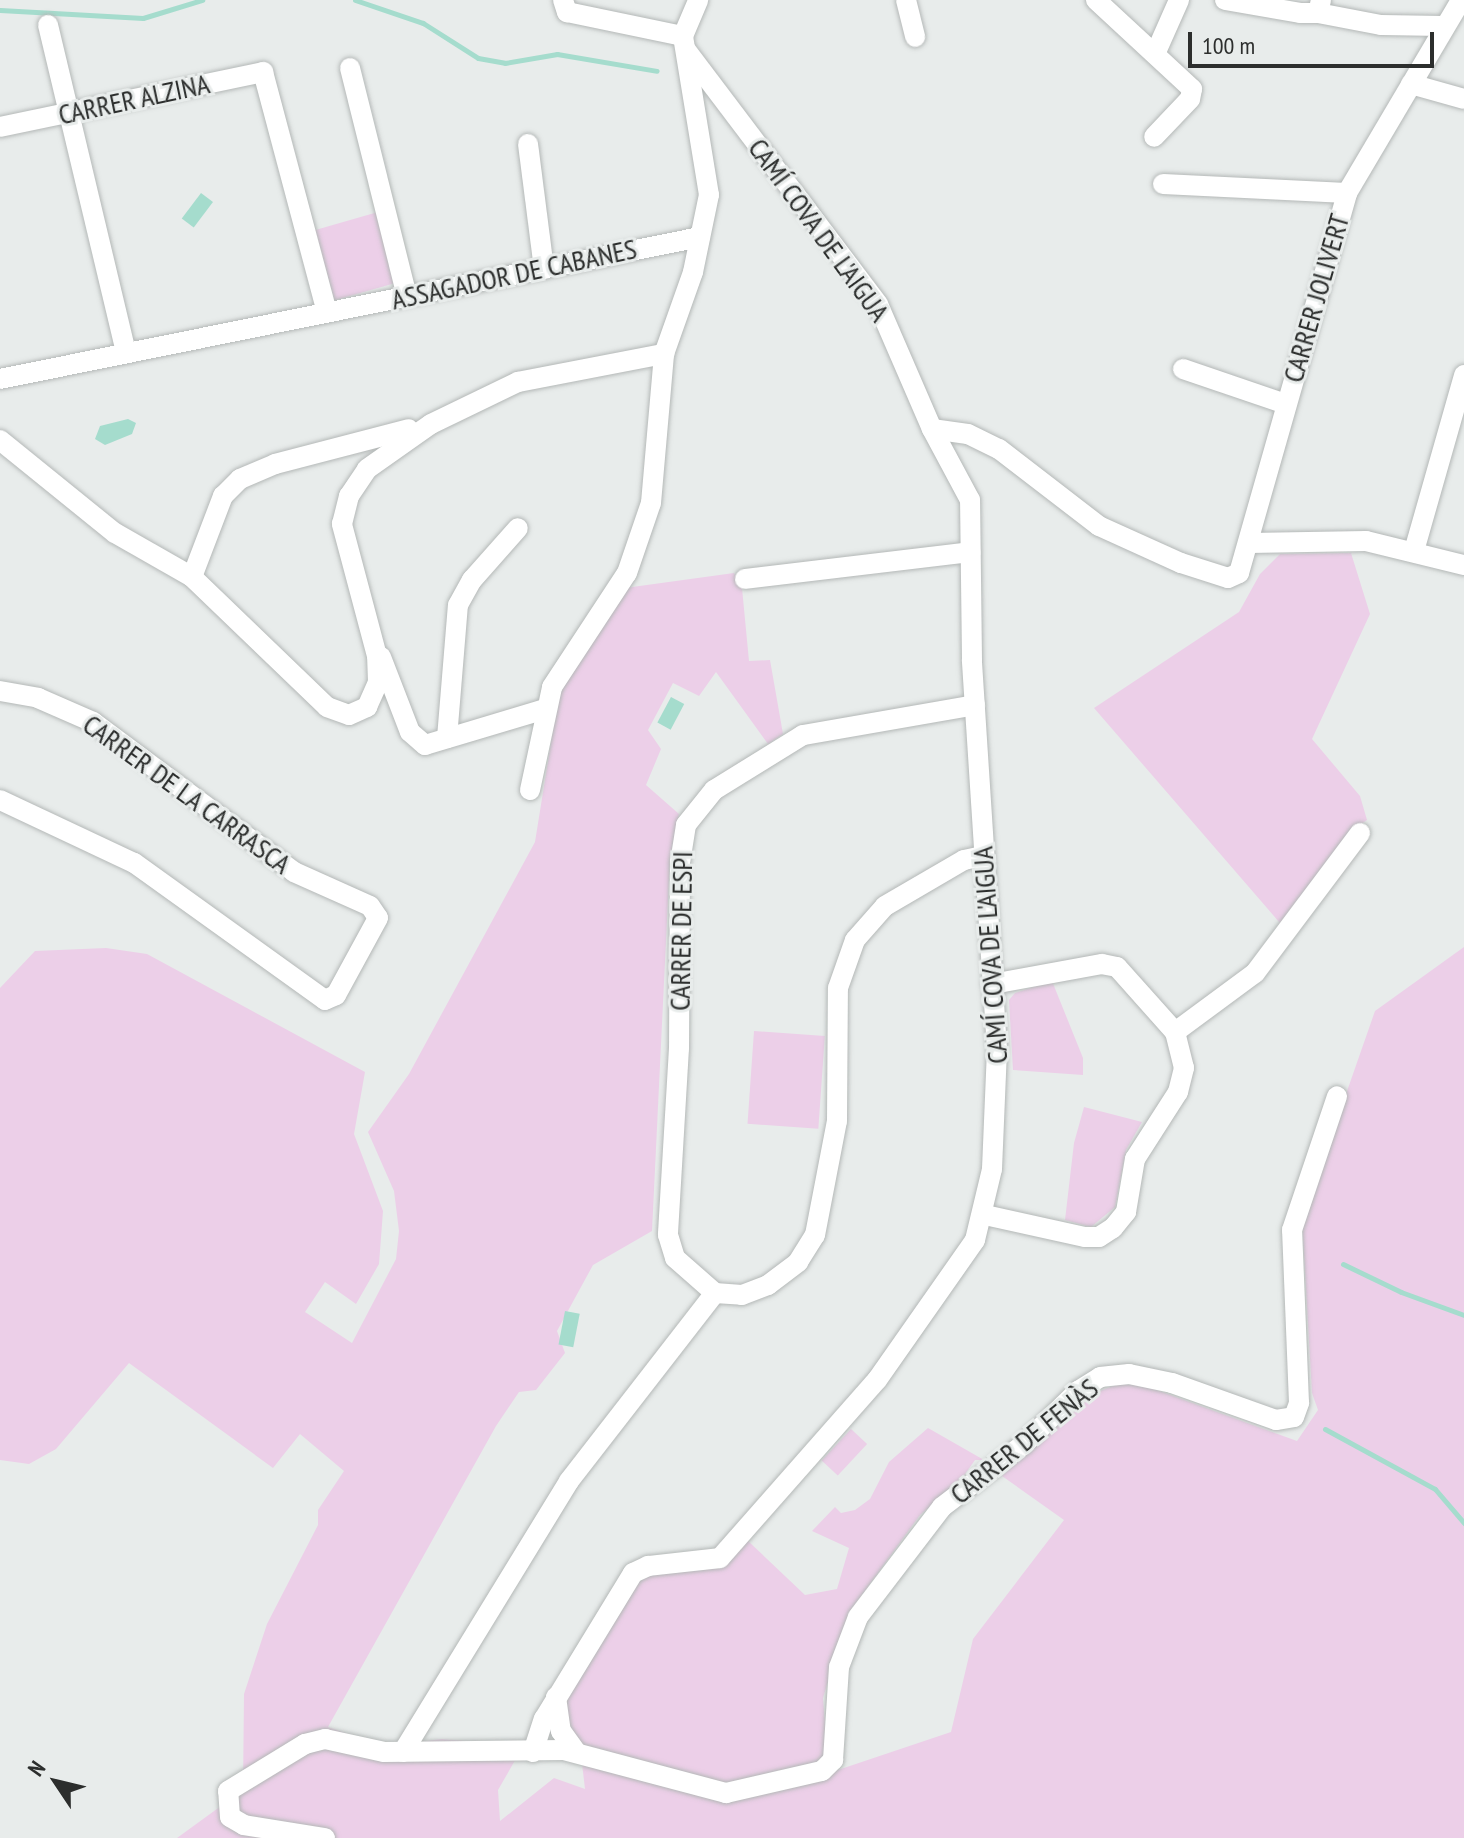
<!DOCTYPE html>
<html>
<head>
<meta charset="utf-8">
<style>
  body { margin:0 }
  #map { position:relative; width:1464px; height:1838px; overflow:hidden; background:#e8eceb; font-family:"PT Sans Narrow",sans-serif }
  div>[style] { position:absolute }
  .green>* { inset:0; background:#eccfe8; transform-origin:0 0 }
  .water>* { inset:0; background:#a5dccd; transform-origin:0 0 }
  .stream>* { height:5px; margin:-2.5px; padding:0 2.5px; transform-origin:2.5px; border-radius:2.5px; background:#a5dccd }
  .roads { filter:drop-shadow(0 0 2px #b4b8b7) drop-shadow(0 0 2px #b4b8b7) }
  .minor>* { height:20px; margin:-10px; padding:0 10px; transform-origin:10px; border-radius:10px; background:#fff }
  span { translate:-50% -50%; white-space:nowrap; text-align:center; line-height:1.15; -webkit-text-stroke:6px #e8eceb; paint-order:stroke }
  .street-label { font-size:28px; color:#2c2e2d }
  .north { position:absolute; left:16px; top:1742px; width:80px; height:80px; -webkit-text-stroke:6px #e8eceb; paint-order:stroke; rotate:305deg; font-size:22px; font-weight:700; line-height:32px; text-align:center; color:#2c2e2d }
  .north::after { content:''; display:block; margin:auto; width:28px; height:36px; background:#2c2e2d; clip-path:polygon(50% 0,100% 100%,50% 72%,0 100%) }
  .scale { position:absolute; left:1188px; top:32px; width:246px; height:36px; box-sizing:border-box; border:4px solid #2c2e2d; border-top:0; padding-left:10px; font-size:24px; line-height:28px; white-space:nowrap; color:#2c2e2d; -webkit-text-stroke:6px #e8eceb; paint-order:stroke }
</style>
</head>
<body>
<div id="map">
  <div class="green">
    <div style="left:378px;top:212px;width:73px;height:66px;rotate:74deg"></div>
    <div style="clip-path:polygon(1351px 553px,1370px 614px,1312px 739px,1360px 796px,1367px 820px,1350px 832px,1280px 923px,1094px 708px,1239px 612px,1260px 574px,1280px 554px)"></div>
    <div style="clip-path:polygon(734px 573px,742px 588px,749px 661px,770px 660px,783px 734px,768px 744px,716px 672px,699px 696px,673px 683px,648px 730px,661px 749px,646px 785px,679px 814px,670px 858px,652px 1231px,593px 1265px,557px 1331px,565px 1353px,536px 1390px,519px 1392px,496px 1426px,328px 1727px,386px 1747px,441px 1739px,514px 1745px,521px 1750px,498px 1790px,500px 1821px,554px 1778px,585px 1789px,580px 1746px,562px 1707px,639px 1582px,651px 1575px,716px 1568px,747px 1540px,805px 1595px,837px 1589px,849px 1548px,812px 1531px,835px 1507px,841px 1513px,855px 1510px,870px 1499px,889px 1462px,928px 1428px,984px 1460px,975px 1460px,960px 1481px,920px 1515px,848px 1614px,823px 1698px,829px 1773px,951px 1732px,973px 1639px,1064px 1520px,1002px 1476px,1095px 1393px,1118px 1384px,1143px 1385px,1297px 1441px,1318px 1410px,1312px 1393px,1302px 1220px,1375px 1011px,1464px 947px,1464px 1838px,177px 1838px,243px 1790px,244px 1694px,267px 1624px,318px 1525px,318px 1510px,344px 1471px,300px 1434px,273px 1468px,129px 1363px,56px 1449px,29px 1464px,0 1460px,0 988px,35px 951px,106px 948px,147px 954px,365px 1072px,354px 1134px,383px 1211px,379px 1264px,356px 1304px,325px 1282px,305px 1312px,352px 1343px,396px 1259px,399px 1231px,394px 1191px,368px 1132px,409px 1074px,535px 842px,559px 693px,625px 588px)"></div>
    <div style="clip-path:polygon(1052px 981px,1083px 1058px,1083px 1075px,1013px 1070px,1009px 1000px,1015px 993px)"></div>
    <div style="left:754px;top:1031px;width:71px;height:93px;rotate:4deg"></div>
    <div style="clip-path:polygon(1084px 1107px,1142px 1122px,1126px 1150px,1115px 1207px,1091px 1227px,1065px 1220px,1074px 1143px)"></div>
    <div style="left:851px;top:1429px;width:22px;height:43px;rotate:43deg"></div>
  </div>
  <div class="water">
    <div style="left:201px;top:193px;width:15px;height:32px;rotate:37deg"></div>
    <div style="clip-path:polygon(128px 419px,136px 423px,132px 434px,105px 445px,95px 439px,100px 426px)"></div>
    <div style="left:671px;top:697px;width:15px;height:29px;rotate:28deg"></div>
    <div style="left:565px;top:1311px;width:15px;height:34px;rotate:11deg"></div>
  </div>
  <div class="stream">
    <div style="left:355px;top:0;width:72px;rotate:18.7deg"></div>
    <div style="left:423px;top:23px;width:65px;rotate:32.5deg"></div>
    <div style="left:478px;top:58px;width:27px;rotate:10deg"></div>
    <div style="left:505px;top:63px;width:53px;rotate:-9.8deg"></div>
    <div style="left:557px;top:54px;width:101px;rotate:9.6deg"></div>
    <div style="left:0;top:10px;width:143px;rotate:3.2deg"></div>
    <div style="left:143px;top:18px;width:62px;rotate:-17deg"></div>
    <div style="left:1343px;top:1264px;width:64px;rotate:25.8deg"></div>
    <div style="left:1401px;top:1292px;width:67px;rotate:20.1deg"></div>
    <div style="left:1325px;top:1429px;width:125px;rotate:28.6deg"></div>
    <div style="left:1435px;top:1489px;width:45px;rotate:49.5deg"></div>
  </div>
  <div class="roads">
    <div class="minor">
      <div style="left:563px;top:0;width:13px;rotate:72deg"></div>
      <div style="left:567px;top:12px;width:118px;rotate:11.7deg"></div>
      <div style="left:906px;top:0;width:38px;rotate:76deg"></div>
      <div style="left:1096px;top:0;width:131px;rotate:42.8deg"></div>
      <div style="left:1192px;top:89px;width:10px;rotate:101deg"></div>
      <div style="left:1190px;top:99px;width:52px;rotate:133.5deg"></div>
      <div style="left:1225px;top:0;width:76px;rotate:9.8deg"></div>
      <div style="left:1300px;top:13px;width:18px"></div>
      <div style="left:1318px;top:13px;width:13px;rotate:-77deg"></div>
      <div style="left:1318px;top:13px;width:64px;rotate:10.8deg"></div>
      <div style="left:1381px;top:25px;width:62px;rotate:0.9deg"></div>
      <div style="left:48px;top:25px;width:337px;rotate:76.6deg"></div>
      <div style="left:1156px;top:52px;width:57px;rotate:-66.1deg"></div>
      <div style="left:350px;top:68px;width:235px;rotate:76deg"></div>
      <div style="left:1411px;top:84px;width:55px;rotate:15.8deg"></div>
      <div style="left:0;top:127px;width:269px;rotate:-11.8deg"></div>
      <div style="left:263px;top:72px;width:248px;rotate:75.1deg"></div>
      <div style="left:528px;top:144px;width:126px;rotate:82.7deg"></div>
      <div style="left:1163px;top:184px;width:184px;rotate:2.8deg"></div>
      <div style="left:1183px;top:369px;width:109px;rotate:18.8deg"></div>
      <div style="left:0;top:379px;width:714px;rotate:-11.47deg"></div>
      <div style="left:932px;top:429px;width:36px;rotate:8deg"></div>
      <div style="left:968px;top:434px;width:34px;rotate:26deg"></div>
      <div style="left:999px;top:449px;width:126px;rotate:37.6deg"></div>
      <div style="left:1099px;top:526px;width:90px;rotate:24.3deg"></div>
      <div style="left:1181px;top:563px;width:49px;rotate:17.7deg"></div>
      <div style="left:1228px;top:578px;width:12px;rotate:-24deg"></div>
      <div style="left:1239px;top:573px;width:395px;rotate:-74.1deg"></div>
      <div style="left:1347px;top:193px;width:224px;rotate:-59.4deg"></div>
      <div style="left:0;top:440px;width:148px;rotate:39deg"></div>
      <div style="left:115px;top:533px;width:89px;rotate:29.7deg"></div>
      <div style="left:192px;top:577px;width:187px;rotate:43.9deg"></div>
      <div style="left:327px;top:707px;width:23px;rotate:20deg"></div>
      <div style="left:349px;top:715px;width:20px;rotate:-24deg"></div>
      <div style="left:367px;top:707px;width:27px;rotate:-66deg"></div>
      <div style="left:378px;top:682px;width:26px;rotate:-92deg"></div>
      <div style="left:377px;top:656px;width:137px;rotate:-104.9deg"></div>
      <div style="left:342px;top:524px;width:29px;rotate:-76deg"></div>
      <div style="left:349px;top:496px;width:32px;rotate:-56deg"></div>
      <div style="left:367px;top:469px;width:78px;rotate:-35.1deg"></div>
      <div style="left:431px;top:424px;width:97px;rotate:-25.8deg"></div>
      <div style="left:518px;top:382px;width:149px;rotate:-10.9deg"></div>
      <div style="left:1249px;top:543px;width:117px;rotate:-1deg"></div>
      <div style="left:1366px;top:541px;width:101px;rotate:13.8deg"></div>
      <div style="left:1414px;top:551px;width:183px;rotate:-74.1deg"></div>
      <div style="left:192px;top:577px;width:87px;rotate:-69.1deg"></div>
      <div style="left:223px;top:496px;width:24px;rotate:-45deg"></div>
      <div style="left:240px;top:479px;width:38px;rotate:-23deg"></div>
      <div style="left:275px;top:464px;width:138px;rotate:-14.6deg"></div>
      <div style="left:745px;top:579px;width:227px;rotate:-6.8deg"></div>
      <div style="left:381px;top:657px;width:80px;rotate:68.9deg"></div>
      <div style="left:410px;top:732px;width:20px;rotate:41deg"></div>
      <div style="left:425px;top:745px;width:125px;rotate:-16.7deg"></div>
      <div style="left:0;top:691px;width:39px;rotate:10deg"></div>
      <div style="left:38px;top:698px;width:60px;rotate:23.6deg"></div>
      <div style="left:93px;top:722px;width:251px;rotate:36.7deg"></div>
      <div style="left:294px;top:872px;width:83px;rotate:24.1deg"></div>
      <div style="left:370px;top:906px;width:14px;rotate:56deg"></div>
      <div style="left:378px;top:918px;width:88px;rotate:118.6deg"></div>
      <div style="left:336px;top:995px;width:12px;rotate:156deg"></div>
      <div style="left:325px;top:1000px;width:235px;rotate:-144.3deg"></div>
      <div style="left:134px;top:863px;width:148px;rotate:-154.8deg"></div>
      <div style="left:975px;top:705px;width:175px;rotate:170.1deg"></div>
      <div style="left:803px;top:735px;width:105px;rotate:148.3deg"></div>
      <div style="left:714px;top:790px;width:45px;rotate:128.7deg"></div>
      <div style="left:686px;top:825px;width:36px;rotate:99deg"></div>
      <div style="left:680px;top:861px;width:187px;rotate:90.3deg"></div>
      <div style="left:679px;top:1048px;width:187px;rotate:93.4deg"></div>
      <div style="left:668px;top:1235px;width:24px;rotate:73deg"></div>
      <div style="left:675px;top:1258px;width:53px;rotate:41.2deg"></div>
      <div style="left:715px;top:1293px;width:27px;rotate:4deg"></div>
      <div style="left:742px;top:1295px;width:28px;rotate:-21deg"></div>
      <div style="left:768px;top:1285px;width:38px;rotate:-37deg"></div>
      <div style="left:798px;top:1262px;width:32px;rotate:-58deg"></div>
      <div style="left:815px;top:1235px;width:116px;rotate:-79.1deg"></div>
      <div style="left:837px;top:1121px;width:133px;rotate:-89.6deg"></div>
      <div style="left:838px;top:988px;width:51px;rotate:-70.5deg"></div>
      <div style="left:855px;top:940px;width:45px;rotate:-48.6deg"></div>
      <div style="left:885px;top:906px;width:91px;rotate:-30.2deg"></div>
      <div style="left:964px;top:860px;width:19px;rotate:-12deg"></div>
      <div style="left:447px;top:738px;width:133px;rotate:-85.3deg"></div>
      <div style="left:458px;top:605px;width:29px;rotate:-61deg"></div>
      <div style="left:472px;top:580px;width:69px;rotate:-48.5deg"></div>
      <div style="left:530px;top:790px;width:105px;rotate:-77.9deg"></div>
      <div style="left:552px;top:687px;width:136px;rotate:-56.7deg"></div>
      <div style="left:627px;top:573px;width:74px;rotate:-71.1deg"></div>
      <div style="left:651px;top:503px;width:150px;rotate:-85deg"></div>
      <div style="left:664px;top:354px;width:87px;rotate:-70.5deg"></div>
      <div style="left:693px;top:272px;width:79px;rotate:-78.3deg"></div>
      <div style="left:709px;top:195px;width:161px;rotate:-99.3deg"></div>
      <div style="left:683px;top:36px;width:39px;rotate:-67deg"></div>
      <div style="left:1175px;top:1032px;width:99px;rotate:-36.4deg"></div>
      <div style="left:1255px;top:973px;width:175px;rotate:-53.1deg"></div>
      <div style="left:985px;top:1215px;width:102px;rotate:12.4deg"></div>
      <div style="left:1085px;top:1237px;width:14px"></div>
      <div style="left:1099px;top:1237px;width:17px;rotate:-33deg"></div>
      <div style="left:1113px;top:1228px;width:21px;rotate:-51deg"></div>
      <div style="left:1126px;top:1212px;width:54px;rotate:-80.4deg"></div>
      <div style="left:1135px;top:1159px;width:80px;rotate:-57.3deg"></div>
      <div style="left:1178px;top:1092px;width:25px;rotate:-76deg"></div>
      <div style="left:1184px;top:1068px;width:37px;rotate:-104deg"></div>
      <div style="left:1175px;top:1032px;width:87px;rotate:-131.7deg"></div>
      <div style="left:1117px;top:967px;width:15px;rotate:-169deg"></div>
      <div style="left:1102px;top:964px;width:112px;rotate:169.7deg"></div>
      <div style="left:556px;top:1697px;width:34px;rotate:82deg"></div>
      <div style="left:561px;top:1731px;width:26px;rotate:54deg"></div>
      <div style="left:403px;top:1752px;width:318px;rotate:-58.5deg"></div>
      <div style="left:569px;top:1481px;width:238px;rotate:-52.2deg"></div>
      <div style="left:533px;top:1752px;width:35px;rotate:-72deg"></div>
      <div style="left:544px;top:1719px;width:171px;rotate:-58.6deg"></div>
      <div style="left:633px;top:1573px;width:17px;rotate:-25deg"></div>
      <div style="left:648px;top:1566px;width:72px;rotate:-6.3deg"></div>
      <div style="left:720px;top:1558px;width:237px;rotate:-48.6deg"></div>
      <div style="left:877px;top:1380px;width:171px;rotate:-55deg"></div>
      <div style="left:975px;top:1240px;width:73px;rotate:-76.5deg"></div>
      <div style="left:992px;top:1169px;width:120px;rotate:-87.6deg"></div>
      <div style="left:997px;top:1049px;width:390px;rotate:-93.7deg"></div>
      <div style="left:972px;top:660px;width:160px;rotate:-90.7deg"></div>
      <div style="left:970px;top:500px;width:81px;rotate:-118.2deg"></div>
      <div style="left:932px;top:429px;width:136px;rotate:-113.4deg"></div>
      <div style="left:878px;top:304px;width:318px;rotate:-127.1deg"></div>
      <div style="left:325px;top:1838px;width:82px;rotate:-170.9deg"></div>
      <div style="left:244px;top:1825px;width:16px;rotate:-150deg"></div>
      <div style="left:230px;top:1817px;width:26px;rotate:-94deg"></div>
      <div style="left:228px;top:1791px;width:90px;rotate:-31.4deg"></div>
      <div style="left:305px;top:1744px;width:21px;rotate:-14deg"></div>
      <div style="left:325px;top:1739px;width:60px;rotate:12.4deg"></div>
      <div style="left:384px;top:1752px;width:180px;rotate:-0.6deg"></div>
      <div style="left:564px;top:1750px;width:168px;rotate:14.9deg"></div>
      <div style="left:726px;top:1793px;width:98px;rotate:-12.9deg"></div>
      <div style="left:822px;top:1771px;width:16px;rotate:-45deg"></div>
      <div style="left:833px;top:1760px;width:93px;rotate:-86.3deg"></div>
      <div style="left:839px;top:1667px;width:53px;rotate:-69.2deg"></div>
      <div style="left:858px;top:1617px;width:138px;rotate:-52.6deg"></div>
      <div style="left:942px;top:1507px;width:103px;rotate:-37.5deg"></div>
      <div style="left:1024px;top:1444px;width:76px;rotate:-44.5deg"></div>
      <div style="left:1078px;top:1391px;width:26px;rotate:-32deg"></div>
      <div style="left:1100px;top:1377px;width:29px;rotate:-6deg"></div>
      <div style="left:1129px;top:1374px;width:44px;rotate:11.8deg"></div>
      <div style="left:1172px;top:1383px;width:110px;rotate:19.6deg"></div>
      <div style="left:1276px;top:1420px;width:18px;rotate:-9deg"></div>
      <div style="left:1294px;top:1417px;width:15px;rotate:-70deg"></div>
      <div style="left:1299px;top:1403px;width:173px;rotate:-92.3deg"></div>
      <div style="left:1292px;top:1230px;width:141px;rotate:-71.4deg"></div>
    </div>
  </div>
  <div class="street-label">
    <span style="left:134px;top:99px;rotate:-12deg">CARRER ALZINA</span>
    <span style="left:819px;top:230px;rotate:54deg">CAMÍ COVA DE L'AIGUA</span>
    <span style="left:514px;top:274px;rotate:-12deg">ASSAGADOR DE CABANES</span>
    <span style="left:1316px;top:298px;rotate:-74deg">CARRER JOLIVERT</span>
    <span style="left:187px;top:794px;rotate:36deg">CARRER DE LA CARRASCA</span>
    <span style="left:681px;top:931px;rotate:-89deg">CARRER DE ESPI</span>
    <span style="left:990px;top:955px;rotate:-94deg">CAMÍ COVA DE L'AIGUA</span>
    <span style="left:1024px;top:1441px;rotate:-39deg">CARRER DE FENÀS</span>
  </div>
  <div class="north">N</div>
  <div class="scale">100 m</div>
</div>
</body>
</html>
